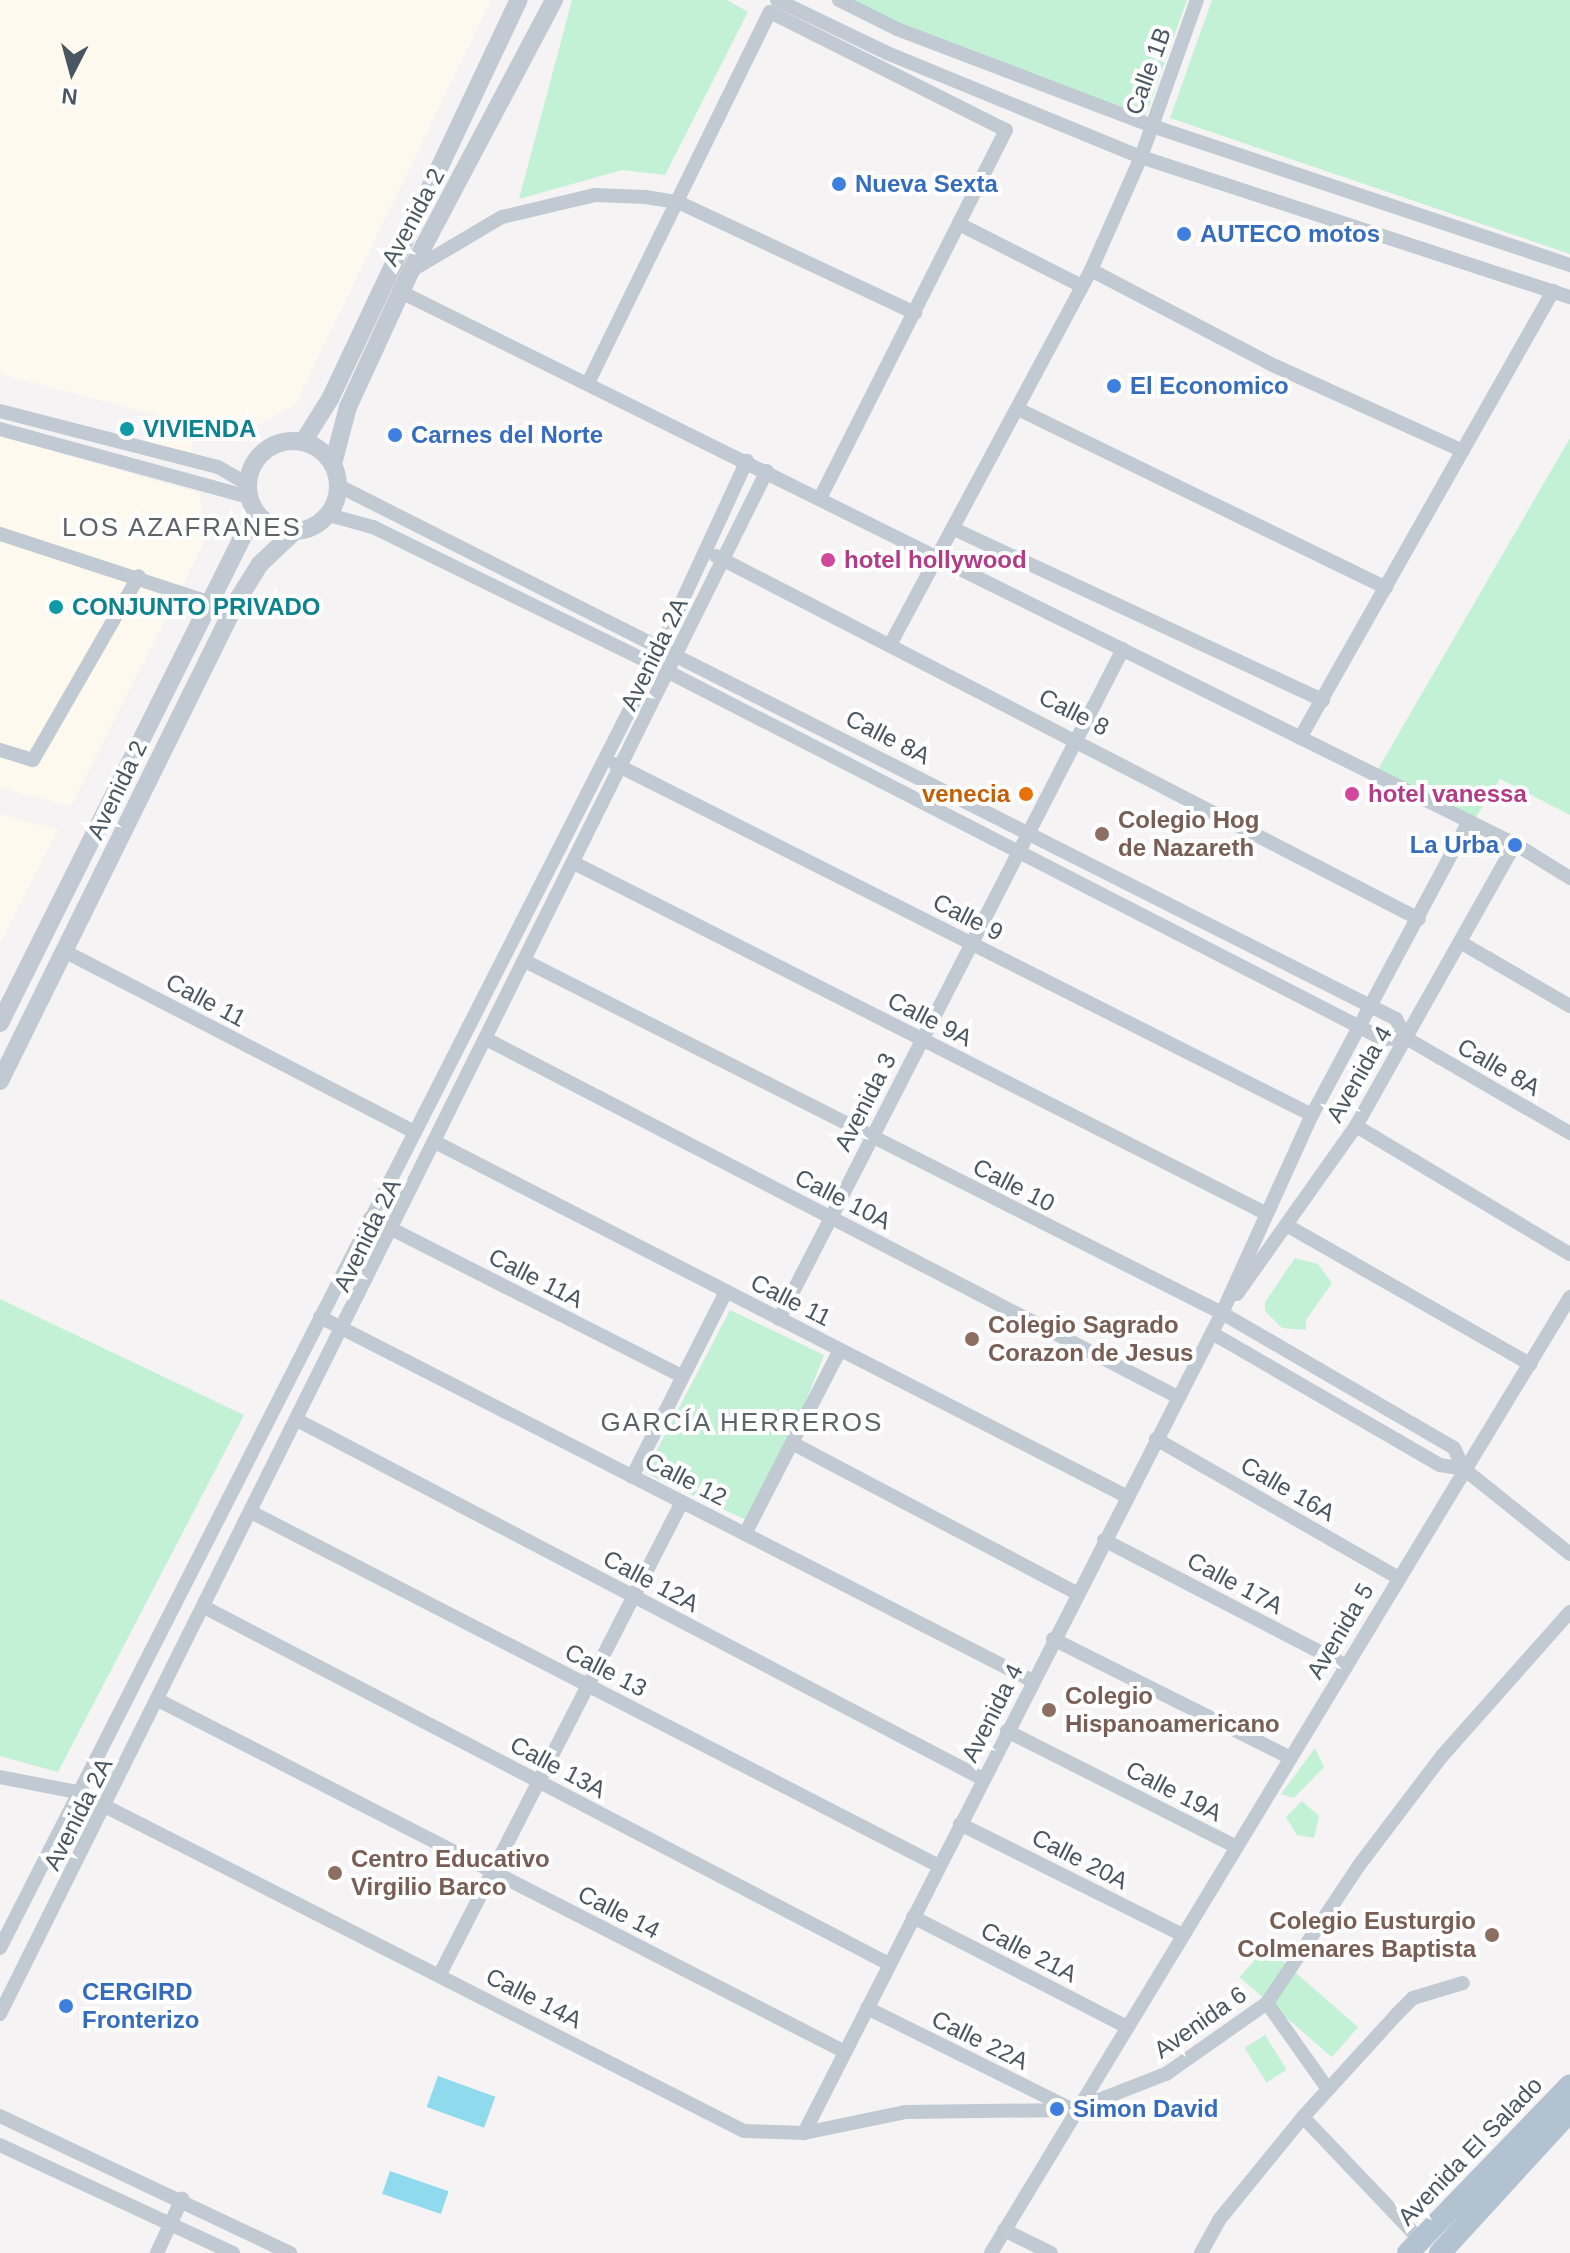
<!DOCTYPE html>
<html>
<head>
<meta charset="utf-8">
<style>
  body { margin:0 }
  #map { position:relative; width:1570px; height:2253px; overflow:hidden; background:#f5f3f3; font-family:Helvetica,sans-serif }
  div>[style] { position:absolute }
  .commercial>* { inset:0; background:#fdf9ef; transform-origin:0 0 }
  .green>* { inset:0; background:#c3f1d5; transform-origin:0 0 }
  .water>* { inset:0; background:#90daee; transform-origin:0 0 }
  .minor>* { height:14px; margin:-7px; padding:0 7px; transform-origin:7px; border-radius:7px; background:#c1cad2 }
  .tertiary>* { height:18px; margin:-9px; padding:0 9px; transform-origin:9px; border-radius:9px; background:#c1cad2 }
  .tertiary>.ring { margin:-9px; padding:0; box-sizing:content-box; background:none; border:18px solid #c1cad2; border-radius:50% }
  .primary>* { height:22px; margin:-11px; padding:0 11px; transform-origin:11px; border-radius:11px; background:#b3c2d1 }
  .dots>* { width:22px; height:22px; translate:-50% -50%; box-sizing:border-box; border:4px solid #fff; border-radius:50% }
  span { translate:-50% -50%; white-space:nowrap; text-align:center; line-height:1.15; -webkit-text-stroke:8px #fff; paint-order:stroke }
  .street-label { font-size:24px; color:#4a5661 }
  .shop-label { font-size:24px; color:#366cbe; font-weight:700 }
  .left { translate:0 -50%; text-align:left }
  .right { translate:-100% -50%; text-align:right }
  .culture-label { font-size:24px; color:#0d838f; font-weight:700 }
  .hotel-label { font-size:24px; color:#b23c85; font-weight:700 }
  .food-label { font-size:24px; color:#c56008; font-weight:700 }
  .education-label { font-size:24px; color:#785e54; font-weight:700 }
  .neighbourhood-label { font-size:26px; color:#5f6368; letter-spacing:2px }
  .north { position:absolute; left:32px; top:32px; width:80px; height:80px; -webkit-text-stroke:6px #fff; paint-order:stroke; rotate:186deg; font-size:22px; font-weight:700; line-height:32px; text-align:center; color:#4a5661 }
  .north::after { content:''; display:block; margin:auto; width:28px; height:36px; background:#4a5661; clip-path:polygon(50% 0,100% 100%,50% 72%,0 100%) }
</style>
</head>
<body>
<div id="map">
  <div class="commercial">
    <div style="clip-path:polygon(0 0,491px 0,295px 405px,236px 436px,0 374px)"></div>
    <div style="left:155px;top:417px;width:43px;height:28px;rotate:15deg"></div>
    <div style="clip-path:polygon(0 436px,199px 493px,208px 535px,71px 806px,0 788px)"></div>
    <div style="clip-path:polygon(0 814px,58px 830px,0 944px)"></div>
  </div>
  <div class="green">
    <div style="clip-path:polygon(572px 0,727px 0,748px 12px,665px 175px,622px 170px,519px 199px)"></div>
    <div style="clip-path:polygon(853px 0,1187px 0,1145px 117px,941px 44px)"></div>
    <div style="clip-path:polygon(1212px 0,1570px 0,1570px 254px,1170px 118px)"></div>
    <div style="clip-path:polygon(1570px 438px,1570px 815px,1500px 779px,1473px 822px,1377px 771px)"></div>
    <div style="clip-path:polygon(1295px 1258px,1318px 1264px,1332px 1283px,1306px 1320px,1306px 1330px,1282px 1328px,1265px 1311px,1265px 1302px)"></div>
    <div style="clip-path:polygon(0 1299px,244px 1415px,58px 1772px,0 1756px)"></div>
    <div style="clip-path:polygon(730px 1310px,824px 1355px,757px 1525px,645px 1473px)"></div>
    <div style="clip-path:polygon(1315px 1748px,1324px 1767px,1294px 1798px,1281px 1794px)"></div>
    <div style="clip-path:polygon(1302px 1801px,1319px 1816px,1314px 1838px,1297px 1835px,1286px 1817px)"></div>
    <div style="left:1266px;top:1947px;width:122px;height:40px;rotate:41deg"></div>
    <div style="left:1265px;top:2035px;width:41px;height:24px;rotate:58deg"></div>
  </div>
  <div class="water">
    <div style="left:438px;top:2076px;width:61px;height:33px;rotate:20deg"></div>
    <div style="left:390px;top:2171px;width:62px;height:24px;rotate:19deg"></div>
  </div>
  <div class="minor">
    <div style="left:777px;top:0;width:122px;rotate:25.7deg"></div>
    <div style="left:887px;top:53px;width:274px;rotate:22.3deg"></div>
    <div style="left:1141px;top:157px;width:451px;rotate:18.1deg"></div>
    <div style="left:839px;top:0;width:65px;rotate:26.6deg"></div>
    <div style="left:897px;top:29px;width:273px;rotate:20.8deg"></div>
    <div style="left:1152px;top:126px;width:441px;rotate:18.4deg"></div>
    <div style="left:959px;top:224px;width:138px;rotate:26.8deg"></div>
    <div style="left:414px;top:269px;width:102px;rotate:-30.6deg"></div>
    <div style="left:502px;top:217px;width:96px;rotate:-13.3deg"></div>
    <div style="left:595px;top:195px;width:50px;rotate:2.3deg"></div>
    <div style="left:645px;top:197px;width:33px;rotate:9deg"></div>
    <div style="left:678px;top:202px;width:262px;rotate:25.1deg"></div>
    <div style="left:1091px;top:270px;width:208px;rotate:27.6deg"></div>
    <div style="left:1275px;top:366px;width:206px;rotate:24.3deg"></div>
    <div style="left:401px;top:292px;width:1243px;rotate:26.36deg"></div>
    <div style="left:1515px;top:844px;width:65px;rotate:31.7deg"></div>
    <div style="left:588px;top:383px;width:413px;rotate:-63.9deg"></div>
    <div style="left:770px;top:12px;width:264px;rotate:26.6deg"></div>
    <div style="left:1006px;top:130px;width:412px;rotate:116.8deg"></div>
    <div style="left:1020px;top:410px;width:407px;rotate:25.9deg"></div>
    <div style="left:0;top:411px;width:225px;rotate:14.4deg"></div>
    <div style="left:218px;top:467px;width:34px;rotate:30deg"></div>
    <div style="left:0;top:429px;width:258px;rotate:15.3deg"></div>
    <div style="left:339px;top:486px;width:1184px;rotate:26.76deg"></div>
    <div style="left:1396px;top:1019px;width:21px;rotate:62deg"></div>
    <div style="left:1406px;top:1038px;width:190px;rotate:30.1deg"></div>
    <div style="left:329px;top:515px;width:46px;rotate:15.3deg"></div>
    <div style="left:373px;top:527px;width:312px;rotate:26.1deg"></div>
    <div style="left:653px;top:664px;width:821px;rotate:27.19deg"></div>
    <div style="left:1383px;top:1039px;width:23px;rotate:-2deg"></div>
    <div style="left:954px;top:529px;width:407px;rotate:24.9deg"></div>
    <div style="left:0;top:534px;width:222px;rotate:18.1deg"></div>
    <div style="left:716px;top:556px;width:791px;rotate:27.31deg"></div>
    <div style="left:891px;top:643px;width:423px;rotate:-61.8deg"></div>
    <div style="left:1091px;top:270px;width:124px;rotate:-66.1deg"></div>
    <div style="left:1141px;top:157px;width:167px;rotate:-70.4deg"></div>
    <div style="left:1300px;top:738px;width:514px;rotate:-60.49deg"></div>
    <div style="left:0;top:750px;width:34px;rotate:17deg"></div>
    <div style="left:33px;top:760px;width:212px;rotate:-60.1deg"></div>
    <div style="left:615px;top:764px;width:780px;rotate:26.73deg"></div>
    <div style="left:576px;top:864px;width:772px;rotate:26.86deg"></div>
    <div style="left:1460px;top:942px;width:127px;rotate:30.2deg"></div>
    <div style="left:64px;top:951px;width:394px;rotate:27.3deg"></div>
    <div style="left:527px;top:962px;width:779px;rotate:26.8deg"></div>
    <div style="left:1222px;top:1313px;width:268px;rotate:30.2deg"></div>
    <div style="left:1454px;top:1448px;width:23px;rotate:65deg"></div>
    <div style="left:1464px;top:1469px;width:136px;rotate:38.7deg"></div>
    <div style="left:488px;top:1040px;width:777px;rotate:27.36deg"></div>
    <div style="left:1356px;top:1126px;width:249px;rotate:30.9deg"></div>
    <div style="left:437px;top:1143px;width:774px;rotate:27.13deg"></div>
    <div style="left:370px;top:1218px;width:350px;rotate:26.9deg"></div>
    <div style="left:1288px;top:1226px;width:279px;rotate:29.7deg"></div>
    <div style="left:1237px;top:1294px;width:206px;rotate:-54.7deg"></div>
    <div style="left:1356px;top:1126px;width:324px;rotate:-60.6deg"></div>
    <div style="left:320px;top:1317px;width:801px;rotate:27.05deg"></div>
    <div style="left:779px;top:1319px;width:753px;rotate:-62.82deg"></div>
    <div style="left:1212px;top:1333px;width:263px;rotate:30.1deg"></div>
    <div style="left:1440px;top:1465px;width:24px;rotate:9deg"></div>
    <div style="left:299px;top:1421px;width:772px;rotate:27.63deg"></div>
    <div style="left:1156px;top:1439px;width:280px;rotate:29.8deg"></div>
    <div style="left:792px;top:1443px;width:322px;rotate:27.8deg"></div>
    <div style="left:632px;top:1477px;width:208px;rotate:-63.1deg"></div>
    <div style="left:253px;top:1513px;width:771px;rotate:27.23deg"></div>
    <div style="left:745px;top:1534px;width:207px;rotate:-62.7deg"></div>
    <div style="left:1104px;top:1540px;width:271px;rotate:27.4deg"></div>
    <div style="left:206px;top:1608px;width:770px;rotate:27.53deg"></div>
    <div style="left:1053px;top:1639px;width:264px;rotate:26.6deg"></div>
    <div style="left:160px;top:1701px;width:770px;rotate:27.13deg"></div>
    <div style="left:1007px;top:1731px;width:255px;rotate:26.8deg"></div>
    <div style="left:0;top:1777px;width:78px;rotate:11deg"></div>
    <div style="left:77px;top:1792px;width:748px;rotate:26.94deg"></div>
    <div style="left:744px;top:2131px;width:60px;rotate:1.9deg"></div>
    <div style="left:804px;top:2133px;width:103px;rotate:-11.7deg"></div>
    <div style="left:905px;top:2112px;width:168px;rotate:-0.7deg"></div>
    <div style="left:1073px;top:2110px;width:100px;rotate:-21.2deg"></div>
    <div style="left:1166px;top:2074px;width:123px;rotate:-35.1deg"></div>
    <div style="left:1267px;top:2003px;width:167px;rotate:-56.2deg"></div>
    <div style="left:1360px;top:1864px;width:136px;rotate:-52.8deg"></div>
    <div style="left:1442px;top:1756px;width:193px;rotate:-48.4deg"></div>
    <div style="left:960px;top:1824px;width:247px;rotate:26.5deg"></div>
    <div style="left:913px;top:1917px;width:238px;rotate:27.2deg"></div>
    <div style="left:0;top:1948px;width:1441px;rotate:-63.04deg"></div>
    <div style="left:653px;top:664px;width:224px;rotate:-65.2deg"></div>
    <div style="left:440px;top:1974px;width:530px;rotate:-62.86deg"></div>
    <div style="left:1267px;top:2003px;width:105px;rotate:54.7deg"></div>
    <div style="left:867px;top:2008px;width:225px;rotate:26.3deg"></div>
    <div style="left:0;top:2014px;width:1723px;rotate:-63.57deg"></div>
    <div style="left:0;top:2116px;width:321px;rotate:25.3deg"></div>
    <div style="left:1303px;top:2117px;width:170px;rotate:46.4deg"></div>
    <div style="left:804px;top:2133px;width:920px;rotate:-62.99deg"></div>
    <div style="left:1222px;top:1313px;width:217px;rotate:-65.6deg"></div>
    <div style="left:1312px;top:1115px;width:333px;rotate:-61.9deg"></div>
    <div style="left:0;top:2145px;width:257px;rotate:24.9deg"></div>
    <div style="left:1004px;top:2230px;width:52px;rotate:26.1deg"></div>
    <div style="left:157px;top:2253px;width:60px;rotate:-65.2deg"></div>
    <div style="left:991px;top:2253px;width:1118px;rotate:-58.8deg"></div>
    <div style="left:1201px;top:2253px;width:38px;rotate:-61deg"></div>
    <div style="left:1219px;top:2220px;width:133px;rotate:-50.8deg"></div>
    <div style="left:1303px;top:2117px;width:139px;rotate:-47.6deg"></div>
    <div style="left:1397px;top:2014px;width:23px;rotate:-45deg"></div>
    <div style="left:1413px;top:1998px;width:52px;rotate:-16.7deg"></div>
  </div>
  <div class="tertiary">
    <div class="ring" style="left:248px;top:441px;width:72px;height:72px"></div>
    <div style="left:303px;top:442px;width:51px;rotate:-57.9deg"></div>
    <div style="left:330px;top:399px;width:441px;rotate:-64.7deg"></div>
    <div style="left:333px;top:464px;width:59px;rotate:-75.3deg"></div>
    <div style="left:348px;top:407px;width:149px;rotate:-65.3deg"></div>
    <div style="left:410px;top:272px;width:308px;rotate:-62.1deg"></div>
    <div style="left:0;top:1023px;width:571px;rotate:-63.48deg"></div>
    <div style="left:0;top:1081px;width:538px;rotate:-63.72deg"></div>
    <div style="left:238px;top:599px;width:41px;rotate:-57.8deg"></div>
    <div style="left:260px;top:564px;width:47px;rotate:-43.3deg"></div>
  </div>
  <div class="primary">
    <div style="left:1408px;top:2253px;width:233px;rotate:-46deg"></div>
    <div style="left:1440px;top:2253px;width:193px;rotate:-47.5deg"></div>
  </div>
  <div class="dots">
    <div style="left:839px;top:184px;background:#3f7fe0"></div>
    <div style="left:1184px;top:234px;background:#3f7fe0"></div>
    <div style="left:1114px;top:386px;background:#3f7fe0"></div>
    <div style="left:127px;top:429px;background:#0f9aa8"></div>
    <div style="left:395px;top:435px;background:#3f7fe0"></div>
    <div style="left:828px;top:560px;background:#d1479c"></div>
    <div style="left:56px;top:607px;background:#0f9aa8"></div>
    <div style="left:1026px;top:794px;background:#e8710a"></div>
    <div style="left:1352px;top:794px;background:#d1479c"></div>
    <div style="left:1102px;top:834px;background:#8d6e63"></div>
    <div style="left:1515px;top:845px;background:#3f7fe0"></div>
    <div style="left:972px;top:1339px;background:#8d6e63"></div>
    <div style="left:1049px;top:1710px;background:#8d6e63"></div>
    <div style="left:335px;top:1873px;background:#8d6e63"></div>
    <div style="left:1492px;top:1935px;background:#8d6e63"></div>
    <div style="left:66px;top:2006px;background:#3f7fe0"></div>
    <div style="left:1057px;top:2109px;background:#3f7fe0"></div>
  </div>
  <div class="street-label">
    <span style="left:1148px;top:71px;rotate:-70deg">Calle 1B</span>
    <span style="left:413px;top:217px;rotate:-62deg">Avenida 2</span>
    <span style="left:654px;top:654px;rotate:-64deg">Avenida 2A</span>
    <span style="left:1074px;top:712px;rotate:27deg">Calle 8</span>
    <span style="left:888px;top:737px;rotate:27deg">Calle 8A</span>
    <span style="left:117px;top:790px;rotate:-64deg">Avenida 2</span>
    <span style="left:968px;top:917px;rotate:27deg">Calle 9</span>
    <span style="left:206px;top:1000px;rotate:28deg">Calle 11</span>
    <span style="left:930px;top:1019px;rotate:27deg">Calle 9A</span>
    <span style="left:1499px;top:1067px;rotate:30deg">Calle 8A</span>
    <span style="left:1359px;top:1074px;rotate:-60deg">Avenida 4</span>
    <span style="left:865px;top:1102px;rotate:-63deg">Avenida 3</span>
    <span style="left:1014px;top:1185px;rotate:27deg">Calle 10</span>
    <span style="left:843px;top:1199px;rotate:27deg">Calle 10A</span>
    <span style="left:367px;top:1235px;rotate:-64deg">Avenida 2A</span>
    <span style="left:536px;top:1278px;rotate:27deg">Calle 11A</span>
    <span style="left:791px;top:1300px;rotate:27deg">Calle 11</span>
    <span style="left:686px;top:1479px;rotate:27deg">Calle 12</span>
    <span style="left:1288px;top:1489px;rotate:30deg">Calle 16A</span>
    <span style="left:651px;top:1581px;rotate:28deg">Calle 12A</span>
    <span style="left:1235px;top:1583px;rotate:28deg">Calle 17A</span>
    <span style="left:1340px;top:1631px;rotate:-59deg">Avenida 5</span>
    <span style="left:606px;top:1670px;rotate:27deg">Calle 13</span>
    <span style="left:992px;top:1713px;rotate:-63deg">Avenida 4</span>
    <span style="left:558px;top:1767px;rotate:28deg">Calle 13A</span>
    <span style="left:1174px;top:1791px;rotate:27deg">Calle 19A</span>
    <span style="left:78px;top:1814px;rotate:-63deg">Avenida 2A</span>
    <span style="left:1080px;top:1859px;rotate:27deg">Calle 20A</span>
    <span style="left:619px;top:1912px;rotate:27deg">Calle 14</span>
    <span style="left:1029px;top:1952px;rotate:27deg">Calle 21A</span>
    <span style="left:534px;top:1998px;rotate:27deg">Calle 14A</span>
    <span style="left:1200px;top:2022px;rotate:-35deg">Avenida 6</span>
    <span style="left:980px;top:2040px;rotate:26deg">Calle 22A</span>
    <span style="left:1470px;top:2151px;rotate:-46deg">Avenida El Salado</span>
  </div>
  <div class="shop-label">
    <span class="left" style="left:855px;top:184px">Nueva Sexta</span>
    <span class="left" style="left:1200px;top:234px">AUTECO motos</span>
    <span class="left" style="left:1130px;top:386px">El Economico</span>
    <span class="left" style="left:411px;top:435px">Carnes del Norte</span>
    <span class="right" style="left:1499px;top:845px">La Urba</span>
    <span class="left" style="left:82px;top:2006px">CERGIRD<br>Fronterizo</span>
    <span class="left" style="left:1073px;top:2109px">Simon David</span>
  </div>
  <div class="culture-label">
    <span class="left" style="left:143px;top:429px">VIVIENDA</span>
    <span class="left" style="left:72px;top:607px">CONJUNTO PRIVADO</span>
  </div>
  <div class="hotel-label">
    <span class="left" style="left:844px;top:560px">hotel hollywood</span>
    <span class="left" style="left:1368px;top:794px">hotel vanessa</span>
  </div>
  <div class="food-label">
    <span class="right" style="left:1010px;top:794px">venecia</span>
  </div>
  <div class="education-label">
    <span class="left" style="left:1118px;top:834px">Colegio Hog<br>de Nazareth</span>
    <span class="left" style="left:988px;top:1339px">Colegio Sagrado<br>Corazon de Jesus</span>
    <span class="left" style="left:1065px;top:1710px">Colegio<br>Hispanoamericano</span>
    <span class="left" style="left:351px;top:1873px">Centro Educativo<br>Virgilio Barco</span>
    <span class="right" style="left:1476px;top:1935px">Colegio Eusturgio<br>Colmenares Baptista</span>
  </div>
  <div class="neighbourhood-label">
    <span style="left:182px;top:528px">LOS AZAFRANES</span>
    <span style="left:742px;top:1423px">GARCÍA HERREROS</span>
  </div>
  <div class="north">N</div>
</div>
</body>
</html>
